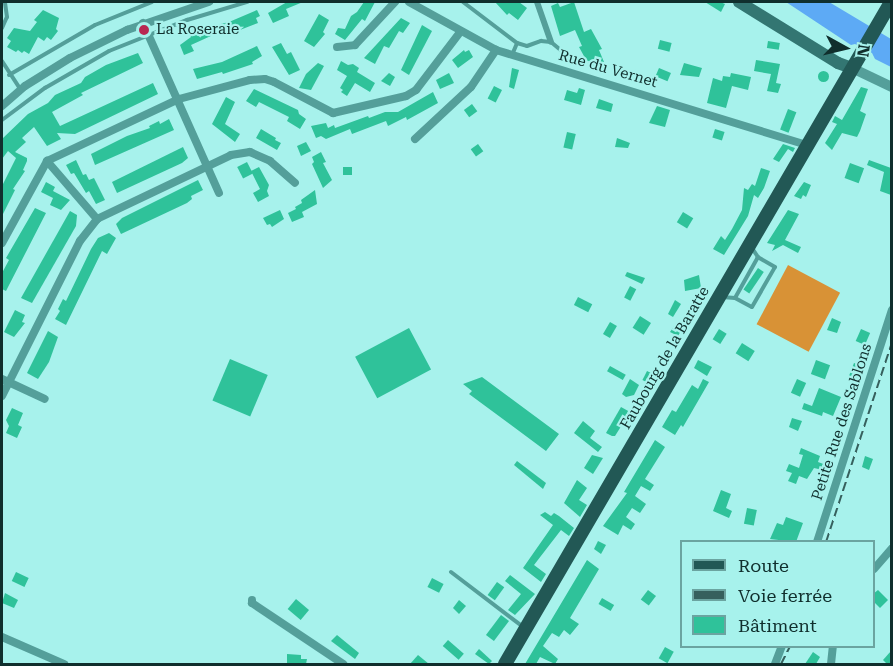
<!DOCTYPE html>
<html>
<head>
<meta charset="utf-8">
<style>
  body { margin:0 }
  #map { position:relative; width:893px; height:666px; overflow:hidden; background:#a7f2ec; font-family:"Roboto Serif",serif }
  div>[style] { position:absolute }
  .forest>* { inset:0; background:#d89236; transform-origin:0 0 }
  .water>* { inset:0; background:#5daaf5 }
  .building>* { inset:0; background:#2fc29a; transform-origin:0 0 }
  .round { border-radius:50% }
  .service>* { height:4px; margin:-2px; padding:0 2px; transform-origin:2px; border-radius:2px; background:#549f9a }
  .pedestrian>* { height:6px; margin:-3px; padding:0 3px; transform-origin:3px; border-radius:3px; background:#549f9a }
  .minor>* { height:8px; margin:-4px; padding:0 4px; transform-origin:4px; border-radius:4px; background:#549f9a }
  .tertiary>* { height:10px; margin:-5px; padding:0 5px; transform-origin:5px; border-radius:5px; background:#549f9a }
  .secondary>* { height:12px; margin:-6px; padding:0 6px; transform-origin:6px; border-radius:6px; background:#337672 }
  .primary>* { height:14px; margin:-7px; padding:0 7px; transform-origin:7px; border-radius:7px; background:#225855 }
  .rail>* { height:2px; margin-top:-1px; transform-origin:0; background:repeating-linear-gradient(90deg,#36605d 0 9px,transparent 0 13.5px) }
  .dots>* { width:16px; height:16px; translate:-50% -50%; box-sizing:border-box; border:3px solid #a7f2ec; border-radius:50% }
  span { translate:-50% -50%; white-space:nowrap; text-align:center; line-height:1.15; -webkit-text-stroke:4.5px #a7f2ec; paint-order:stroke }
  .poi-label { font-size:15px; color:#102f2d }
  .left { translate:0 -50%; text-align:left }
  .street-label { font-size:15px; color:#102f2d }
  .frame { position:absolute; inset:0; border:3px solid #102f2d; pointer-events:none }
  .legend { position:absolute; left:680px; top:540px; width:195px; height:108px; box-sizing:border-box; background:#a7f2ec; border:2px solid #6ba4a0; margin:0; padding:8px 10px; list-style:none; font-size:18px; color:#102f2d }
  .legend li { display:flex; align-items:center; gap:12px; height:30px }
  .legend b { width:30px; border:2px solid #6ba4a0 }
  .north { position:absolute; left:815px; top:18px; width:60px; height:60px; -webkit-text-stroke:4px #a7f2ec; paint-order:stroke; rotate:98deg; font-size:16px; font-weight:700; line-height:24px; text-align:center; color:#102f2d }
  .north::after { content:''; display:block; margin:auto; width:21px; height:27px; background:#102f2d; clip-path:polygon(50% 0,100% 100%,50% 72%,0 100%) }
</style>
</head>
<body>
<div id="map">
  <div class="forest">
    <div style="left:788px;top:265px;width:59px;height:67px;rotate:28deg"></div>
  </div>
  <div class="water">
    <div style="clip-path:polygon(786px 2px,829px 2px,891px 39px,891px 67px,875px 59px,872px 53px,855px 44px,851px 45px)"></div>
  </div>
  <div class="building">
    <div style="clip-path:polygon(287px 2px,303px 2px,286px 9px,289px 16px,273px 23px,268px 13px)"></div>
    <div style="clip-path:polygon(364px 2px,375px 2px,365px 21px,362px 19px,345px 40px,335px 34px,338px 28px,345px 29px,351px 16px,357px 12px)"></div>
    <div style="clip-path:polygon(495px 2px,519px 2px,527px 8px,518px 20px,509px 13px,507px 15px)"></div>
    <div style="clip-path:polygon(574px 2px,584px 32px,591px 29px,602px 49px,599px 50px,604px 62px,590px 67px,579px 47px,582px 46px,575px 30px,560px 36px,551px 6px,558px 3px,560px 7px)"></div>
    <div style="clip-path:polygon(705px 2px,720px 2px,725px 4px,721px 12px)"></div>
    <div style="clip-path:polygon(43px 10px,59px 18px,56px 29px,58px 31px,51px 40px,47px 37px,44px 41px,38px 37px,29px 54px,24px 51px,22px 53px,18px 50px,16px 52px,7px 47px,11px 41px,7px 38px,14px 28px,30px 31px,37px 22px,34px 20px)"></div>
    <div style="clip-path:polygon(257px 10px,260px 16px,256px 18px,258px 23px,227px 35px,224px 30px,191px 45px,194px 51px,184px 55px,180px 45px,191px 37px,189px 32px,229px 22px)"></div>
    <div style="clip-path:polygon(319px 14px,329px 20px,323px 32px,325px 34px,314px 47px,304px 41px)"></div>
    <div style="clip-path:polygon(401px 18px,410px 23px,403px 33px,399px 31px,389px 48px,384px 46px,375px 64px,364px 58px)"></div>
    <div style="clip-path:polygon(422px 25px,432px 31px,409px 75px,401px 70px)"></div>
    <div style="left:660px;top:40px;width:12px;height:9px;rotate:14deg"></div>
    <div style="left:768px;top:41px;width:12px;height:7px;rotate:9deg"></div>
    <div style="clip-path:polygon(281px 43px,287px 54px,291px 52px,300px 70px,289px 75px,272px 47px)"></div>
    <div style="clip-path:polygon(257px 46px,262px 56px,252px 62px,253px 64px,223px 74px,222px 72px,197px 79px,193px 69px,222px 62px)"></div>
    <div style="clip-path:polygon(464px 50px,465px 52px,469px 50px,473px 57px,458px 68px,452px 60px)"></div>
    <div style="clip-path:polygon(138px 53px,143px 63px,81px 93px,83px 95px,52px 112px,60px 126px,153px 83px,158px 94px,75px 134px,57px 133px,61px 139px,47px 146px,34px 127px,22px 138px,26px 142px,15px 152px,27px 158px,27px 161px,23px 170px,25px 171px,13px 189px,15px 190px,2px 216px,2px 186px,16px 158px,8px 151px,2px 159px,2px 139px,28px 114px,48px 103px,55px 95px,81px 83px,85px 77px,106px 65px)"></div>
    <div style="clip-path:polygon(756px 60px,780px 64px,776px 83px,781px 84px,778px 93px,767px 91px,771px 74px,754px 71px)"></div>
    <div style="clip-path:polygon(341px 61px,348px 65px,353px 64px,359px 68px,357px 72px,375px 83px,370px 92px,355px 83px,347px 96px,341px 92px,343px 90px,340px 88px,347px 76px,337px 70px)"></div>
    <div style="clip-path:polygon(318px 63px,324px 66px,311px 90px,299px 88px,306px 74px)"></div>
    <div style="clip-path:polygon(684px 63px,702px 68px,699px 77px,680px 75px)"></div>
    <div style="clip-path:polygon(512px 68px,519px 70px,514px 89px,509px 87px)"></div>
    <div style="left:659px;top:68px;width:13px;height:9px;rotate:23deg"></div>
    <div class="round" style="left:817.5px;top:70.5px;width:11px;height:11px"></div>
    <div style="clip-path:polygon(389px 73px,395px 77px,390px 86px,381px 81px)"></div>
    <div style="clip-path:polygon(449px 73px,454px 83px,440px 89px,436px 80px)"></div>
    <div style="clip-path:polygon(731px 73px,751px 77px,748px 90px,732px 86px,726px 108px,707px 103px,713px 78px,722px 81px,723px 76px,730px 77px)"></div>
    <div style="left:494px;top:86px;width:9px;height:14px;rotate:27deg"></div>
    <div style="clip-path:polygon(861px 87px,868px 89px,860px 111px,866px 114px,860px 131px,857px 137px,842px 133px,832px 150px,825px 143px,837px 124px,832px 122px,835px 116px,842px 120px)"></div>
    <div style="clip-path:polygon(579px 88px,585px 90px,581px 105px,564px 100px,567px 90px,577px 93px)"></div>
    <div style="clip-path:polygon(254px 89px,298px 110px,299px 114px,306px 119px,300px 129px,287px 121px,289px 117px,259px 102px,256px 107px,246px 101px)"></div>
    <div style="clip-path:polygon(433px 92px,438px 103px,407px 120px,406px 117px,388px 126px,386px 121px,352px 134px,350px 129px,326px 139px,321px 136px,316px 138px,311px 126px,326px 123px,328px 128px,334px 125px,335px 128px,368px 116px,369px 118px,385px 112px,398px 112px)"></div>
    <div style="clip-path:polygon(226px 97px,235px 102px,225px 124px,240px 134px,235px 142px,212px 124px)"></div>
    <div style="clip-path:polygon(599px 99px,613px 104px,611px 112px,596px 108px)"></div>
    <div style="left:472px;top:104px;width:9px;height:10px;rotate:54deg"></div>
    <div style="clip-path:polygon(657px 106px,670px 110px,665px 127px,649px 123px)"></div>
    <div style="left:788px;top:109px;width:9px;height:22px;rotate:21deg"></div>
    <div style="clip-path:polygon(169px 119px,174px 130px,95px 165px,91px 154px,127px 136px,150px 128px,149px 126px,159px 121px,160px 124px)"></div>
    <div style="clip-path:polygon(261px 129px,276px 138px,275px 140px,281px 143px,277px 150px,256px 138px)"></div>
    <div style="left:715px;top:129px;width:10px;height:9px;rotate:17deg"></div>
    <div style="left:567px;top:132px;width:9px;height:16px;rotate:13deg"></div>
    <div style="clip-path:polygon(617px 138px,630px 143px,628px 148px,615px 147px)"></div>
    <div style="clip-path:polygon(306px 142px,311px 151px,301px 156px,297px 146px)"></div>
    <div style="left:478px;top:144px;width:9px;height:9px;rotate:54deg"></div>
    <div style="clip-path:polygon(783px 144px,795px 148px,793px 152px,788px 149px,779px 162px,773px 159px)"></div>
    <div style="clip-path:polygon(183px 147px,188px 158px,182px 163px,117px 193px,112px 182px)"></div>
    <div style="clip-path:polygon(321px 152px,326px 162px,323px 163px,332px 180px,323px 188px,312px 164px,314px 162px,312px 157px)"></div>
    <div style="clip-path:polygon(76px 160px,83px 175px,86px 174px,89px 180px,94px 178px,105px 200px,96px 204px,89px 191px,86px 193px,74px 173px,71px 174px,66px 165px)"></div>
    <div style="clip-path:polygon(869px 160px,891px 168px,891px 195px,880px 191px,884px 172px,867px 165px)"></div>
    <div style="left:247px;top:162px;width:13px;height:11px;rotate:63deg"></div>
    <div style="left:850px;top:163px;width:15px;height:16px;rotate:20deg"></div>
    <div style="clip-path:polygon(259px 167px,269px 185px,267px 191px,269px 196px,258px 202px,253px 193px,260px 189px,251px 171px)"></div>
    <div style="left:352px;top:167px;width:8px;height:9px;rotate:90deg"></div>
    <div style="clip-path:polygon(761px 168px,770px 171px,764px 188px,758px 198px,754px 195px,748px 216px,724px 255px,713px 249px,721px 236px,725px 240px,732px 229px,742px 210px,744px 188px,748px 190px,752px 184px,755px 186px)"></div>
    <div style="clip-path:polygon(198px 180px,203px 190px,191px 196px,192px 199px,187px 203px,121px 234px,116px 224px,122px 218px)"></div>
    <div style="clip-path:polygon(46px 182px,55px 187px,53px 191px,70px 200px,61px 210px,50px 205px,53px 198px,41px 192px)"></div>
    <div style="clip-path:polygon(804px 182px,811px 185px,806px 197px,803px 195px,801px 199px,794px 196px)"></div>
    <div style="clip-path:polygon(315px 190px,317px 204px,302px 212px,304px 217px,292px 222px,288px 213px,296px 209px,295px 207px,302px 203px,301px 200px)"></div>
    <div style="clip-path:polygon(35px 208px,46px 213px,6px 291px,2px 289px,2px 273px,9px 260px,6px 258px)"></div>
    <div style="clip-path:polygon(280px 210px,284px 219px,272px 227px,270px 224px,267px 225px,263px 218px)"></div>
    <div style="clip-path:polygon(788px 210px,799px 214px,785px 240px,801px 247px,798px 253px,783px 245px,772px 251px,775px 245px,767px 243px)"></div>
    <div style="clip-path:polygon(70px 211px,77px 215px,76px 226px,32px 303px,21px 298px)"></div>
    <div style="left:683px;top:212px;width:12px;height:12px;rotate:31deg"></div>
    <div style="clip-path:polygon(109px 233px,116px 238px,107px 254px,102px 251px,66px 325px,55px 319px,60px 311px,58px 309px,63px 299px,66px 301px,91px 249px,98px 238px)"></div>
    <div style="left:758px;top:268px;width:7px;height:26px;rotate:34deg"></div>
    <div style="clip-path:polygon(627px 272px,645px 278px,642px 284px,625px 276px)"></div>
    <div style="clip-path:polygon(699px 275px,701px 288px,685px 291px,684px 280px)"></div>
    <div style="left:630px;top:286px;width:7px;height:13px;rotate:27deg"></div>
    <div style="left:578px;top:297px;width:16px;height:9px;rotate:27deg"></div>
    <div style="clip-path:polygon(675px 300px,681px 304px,673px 317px,668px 314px)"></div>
    <div style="clip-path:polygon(15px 310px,25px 315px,22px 322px,25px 323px,14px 337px,4px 332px)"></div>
    <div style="left:640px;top:316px;width:13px;height:14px;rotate:32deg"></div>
    <div style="clip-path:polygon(832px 318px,841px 322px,837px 333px,827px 330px)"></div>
    <div style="left:610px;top:322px;width:8px;height:14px;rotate:30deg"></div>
    <div style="clip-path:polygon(675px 325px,682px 329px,678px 336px,670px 332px)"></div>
    <div style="left:409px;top:328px;width:47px;height:61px;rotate:62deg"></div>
    <div style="left:719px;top:329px;width:9px;height:12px;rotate:32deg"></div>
    <div style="left:861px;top:329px;width:10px;height:13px;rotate:24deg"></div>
    <div style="clip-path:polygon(48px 331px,58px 337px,49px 362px,38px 379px,27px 373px)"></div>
    <div style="left:742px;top:343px;width:15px;height:12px;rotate:32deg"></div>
    <div style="left:230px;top:359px;width:41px;height:45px;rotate:23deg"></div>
    <div style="clip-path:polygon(698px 360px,712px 367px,707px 376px,694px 368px)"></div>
    <div style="left:816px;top:360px;width:15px;height:15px;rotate:20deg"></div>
    <div style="left:854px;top:363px;width:9px;height:14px;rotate:21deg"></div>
    <div style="left:610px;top:366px;width:18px;height:6px;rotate:29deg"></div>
    <div style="left:647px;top:371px;width:9px;height:10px;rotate:27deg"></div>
    <div style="clip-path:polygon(482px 377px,559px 434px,546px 451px,469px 394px,472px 391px,463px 384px)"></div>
    <div style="clip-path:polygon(630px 379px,639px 385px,634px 395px,626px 397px,622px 394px)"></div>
    <div style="clip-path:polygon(703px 379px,709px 382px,683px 427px,681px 425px,675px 435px,662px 427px,672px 410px,676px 412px,692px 385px,698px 389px)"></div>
    <div style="left:797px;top:379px;width:10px;height:15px;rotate:24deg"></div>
    <div style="clip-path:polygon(819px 388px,841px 397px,833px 416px,823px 412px,822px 416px,802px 409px,804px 403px,812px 406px)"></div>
    <div style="clip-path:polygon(621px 407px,630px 412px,615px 436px,612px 436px,606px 433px)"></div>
    <div style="clip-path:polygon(12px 408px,23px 413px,18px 425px,22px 427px,17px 438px,6px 433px,9px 426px,6px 420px)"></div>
    <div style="clip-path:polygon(792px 418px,802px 421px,798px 431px,789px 427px)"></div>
    <div style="clip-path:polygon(583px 421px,595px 431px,590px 438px,602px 447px,598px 452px,574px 433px)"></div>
    <div style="clip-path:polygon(655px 440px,665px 447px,645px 479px,654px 485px,650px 491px,641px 486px,635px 496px,646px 504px,640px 513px,632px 508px,626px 517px,635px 524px,631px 530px,623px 525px,618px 535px,603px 526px,627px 493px,624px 492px)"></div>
    <div style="clip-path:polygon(801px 448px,820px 456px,818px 462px,829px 466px,827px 471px,814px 468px,807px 479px,799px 476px,796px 484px,788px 481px,792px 473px,786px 471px,789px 464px,799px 468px,803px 455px,799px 454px)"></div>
    <div style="clip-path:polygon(592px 455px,603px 458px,593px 474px,584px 468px)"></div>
    <div style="clip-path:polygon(865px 456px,873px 459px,869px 470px,862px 467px)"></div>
    <div style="clip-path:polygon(517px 461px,546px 483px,543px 489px,514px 465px)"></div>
    <div style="clip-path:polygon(577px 480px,587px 488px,579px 500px,587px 505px,580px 517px,564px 503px)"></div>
    <div style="clip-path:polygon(721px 490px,731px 494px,726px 508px,732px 511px,729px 518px,713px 511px)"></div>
    <div style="left:747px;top:508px;width:10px;height:16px;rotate:11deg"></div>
    <div style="clip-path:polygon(545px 512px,551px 516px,554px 513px,559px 516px,574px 528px,569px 536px,561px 530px,534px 565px,546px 574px,541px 582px,523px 568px,553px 525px,540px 515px)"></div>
    <div style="clip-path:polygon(786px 517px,803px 523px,796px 542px,770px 539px,777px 523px,783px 525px)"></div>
    <div style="clip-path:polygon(598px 541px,606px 545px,601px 554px,594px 549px)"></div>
    <div style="clip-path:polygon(587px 560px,599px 569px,570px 618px,579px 624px,570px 635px,564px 630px,559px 637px,552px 633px,543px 646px,558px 659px,555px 664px,540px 657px,536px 664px,525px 664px)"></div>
    <div style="left:16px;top:572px;width:14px;height:10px;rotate:25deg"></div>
    <div style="clip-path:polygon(510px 575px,535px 594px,515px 615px,508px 610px,521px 594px,505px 581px)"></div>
    <div style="left:432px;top:578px;width:13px;height:10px;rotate:27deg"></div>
    <div style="left:497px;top:582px;width:9px;height:16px;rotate:36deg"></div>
    <div style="left:648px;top:590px;width:10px;height:12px;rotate:37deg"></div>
    <div style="clip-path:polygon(878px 590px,888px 600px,880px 608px,873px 601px,873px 594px)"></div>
    <div style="clip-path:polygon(5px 593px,18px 600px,14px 608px,2px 603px)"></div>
    <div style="left:602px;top:598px;width:14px;height:7px;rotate:30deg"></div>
    <div style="left:296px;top:599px;width:17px;height:13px;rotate:40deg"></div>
    <div style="clip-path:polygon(459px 600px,466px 606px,459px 614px,453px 608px)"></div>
    <div style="left:501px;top:615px;width:10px;height:25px;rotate:37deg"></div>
    <div style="clip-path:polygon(337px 635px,359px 653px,355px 659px,331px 641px)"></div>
    <div style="left:448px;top:640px;width:21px;height:8px;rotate:41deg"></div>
    <div style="left:665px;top:647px;width:10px;height:13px;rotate:29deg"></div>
    <div style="clip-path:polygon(479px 649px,492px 661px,489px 664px,475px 654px)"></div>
    <div style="clip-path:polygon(891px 651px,891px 664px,887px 664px,883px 660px)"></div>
    <div style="clip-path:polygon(813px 652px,820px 657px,816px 664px,805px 664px)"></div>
    <div style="clip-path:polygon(287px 654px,301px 655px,301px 659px,307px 659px,306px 664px,287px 664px)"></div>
    <div style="clip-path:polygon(418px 655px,429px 664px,410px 664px)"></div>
  </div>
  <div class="service">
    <div style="left:463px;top:2px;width:68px;rotate:37.2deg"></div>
    <div style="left:2px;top:28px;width:12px;rotate:-66deg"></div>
    <div style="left:7px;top:17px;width:15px;rotate:-98deg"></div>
    <div style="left:512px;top:55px;width:13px;rotate:-67deg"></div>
    <div style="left:517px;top:43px;width:10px;rotate:17deg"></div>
    <div style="left:527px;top:46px;width:15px;rotate:-20deg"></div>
    <div style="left:541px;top:41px;width:10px;rotate:6deg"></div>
    <div style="left:551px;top:42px;width:30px;rotate:40deg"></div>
    <div style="left:2px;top:61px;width:33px;rotate:57deg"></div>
    <div style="left:9px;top:75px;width:99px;rotate:-30.2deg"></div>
    <div style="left:95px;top:25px;width:61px;rotate:-22deg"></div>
    <div style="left:2px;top:120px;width:54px;rotate:-36.7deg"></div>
    <div style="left:45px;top:88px;width:74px;rotate:-30deg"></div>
    <div style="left:109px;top:51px;width:84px;rotate:-21.7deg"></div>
    <div style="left:187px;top:20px;width:63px;rotate:-16.7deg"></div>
    <div style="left:722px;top:297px;width:13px;rotate:4deg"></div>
    <div style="left:735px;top:298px;width:47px;rotate:-60.7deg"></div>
    <div style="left:758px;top:257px;width:11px;rotate:-124deg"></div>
    <div style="left:735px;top:298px;width:19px;rotate:28deg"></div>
    <div style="left:752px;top:307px;width:46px;rotate:-60.1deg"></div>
    <div style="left:775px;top:267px;width:20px;rotate:-150deg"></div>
    <div style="left:451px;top:572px;width:89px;rotate:37.3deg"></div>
  </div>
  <div class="pedestrian">
    <div style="left:537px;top:2px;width:42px;rotate:70.7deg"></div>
  </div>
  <div class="minor">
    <div style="left:409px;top:2px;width:99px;rotate:28.9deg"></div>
    <div style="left:496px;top:50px;width:325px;rotate:17deg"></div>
    <div style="left:143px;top:23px;width:186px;rotate:65.9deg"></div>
    <div style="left:337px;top:47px;width:18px;rotate:-6deg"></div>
    <div style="left:355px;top:45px;width:59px;rotate:-47.1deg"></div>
    <div style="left:2px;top:106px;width:30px;rotate:-41deg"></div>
    <div style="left:25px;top:86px;width:53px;rotate:-31.9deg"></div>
    <div style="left:70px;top:58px;width:64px;rotate:-26.2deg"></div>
    <div style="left:127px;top:30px;width:87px;rotate:-18.9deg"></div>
    <div style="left:415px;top:139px;width:76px;rotate:-42.9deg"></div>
    <div style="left:471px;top:87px;width:45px;rotate:-56deg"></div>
    <div style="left:47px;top:161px;width:77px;rotate:49.2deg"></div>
    <div style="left:2px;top:243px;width:94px;rotate:-61.2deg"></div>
    <div style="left:47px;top:161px;width:146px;rotate:-25.2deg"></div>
    <div style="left:179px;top:99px;width:73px;rotate:-15deg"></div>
    <div style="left:250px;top:80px;width:15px;rotate:-4deg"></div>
    <div style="left:265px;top:79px;width:9px;rotate:18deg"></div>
    <div style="left:274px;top:82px;width:67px;rotate:27.7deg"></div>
    <div style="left:333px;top:113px;width:75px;rotate:-13.1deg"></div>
    <div style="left:406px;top:96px;width:12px;rotate:-31deg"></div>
    <div style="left:416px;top:90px;width:74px;rotate:-52.7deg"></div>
    <div style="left:2px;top:379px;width:47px;rotate:24.9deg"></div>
    <div style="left:2px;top:396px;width:174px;rotate:-63.3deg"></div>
    <div style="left:80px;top:241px;width:28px;rotate:-52deg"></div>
    <div style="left:97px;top:219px;width:148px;rotate:-25.5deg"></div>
    <div style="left:231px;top:155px;width:19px;rotate:-9deg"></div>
    <div style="left:250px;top:152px;width:22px;rotate:24deg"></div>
    <div style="left:270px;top:161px;width:33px;rotate:41deg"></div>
    <div style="left:817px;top:542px;width:244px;rotate:-72.1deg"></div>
    <div style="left:874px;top:569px;width:28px;rotate:-49deg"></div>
    <div style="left:252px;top:600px;width:3px;rotate:90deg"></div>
    <div style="left:252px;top:603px;width:110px;rotate:33.8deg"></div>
    <div style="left:2px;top:637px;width:68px;rotate:23.5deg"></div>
    <div style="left:775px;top:664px;width:19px;rotate:-69deg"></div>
    <div style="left:831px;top:664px;width:18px;rotate:-84deg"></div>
  </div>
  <div class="tertiary">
    <div style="left:852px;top:68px;width:44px;rotate:25.4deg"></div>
  </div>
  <div class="secondary">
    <div style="left:739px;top:2px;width:116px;rotate:31.6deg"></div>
    <div style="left:838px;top:63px;width:15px;rotate:20deg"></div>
  </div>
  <div class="primary">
    <div style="left:505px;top:664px;width:766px;rotate:-59.75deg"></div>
  </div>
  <div class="rail">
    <div style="left:826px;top:542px;width:211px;rotate:-71.7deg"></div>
    <div style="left:781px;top:664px;width:20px;rotate:-63deg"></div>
  </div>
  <div class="dots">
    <div style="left:144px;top:30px;background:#b82852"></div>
  </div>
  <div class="poi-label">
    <span class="left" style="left:156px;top:30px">La Roseraie</span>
  </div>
  <div class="street-label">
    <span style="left:608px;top:69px;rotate:16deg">Rue du Vernet</span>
    <span style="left:665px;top:358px;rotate:-60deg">Faubourg de la Baratte</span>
    <span style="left:842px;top:422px;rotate:-72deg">Petite Rue des Sablons</span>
  </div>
  <div class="frame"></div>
  <ul class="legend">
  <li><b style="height:8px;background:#225855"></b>Route</li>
  <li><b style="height:8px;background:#36605d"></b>Voie ferrée</li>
  <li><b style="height:16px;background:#2fc29a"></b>Bâtiment</li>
  </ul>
  <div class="north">N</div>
</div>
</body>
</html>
